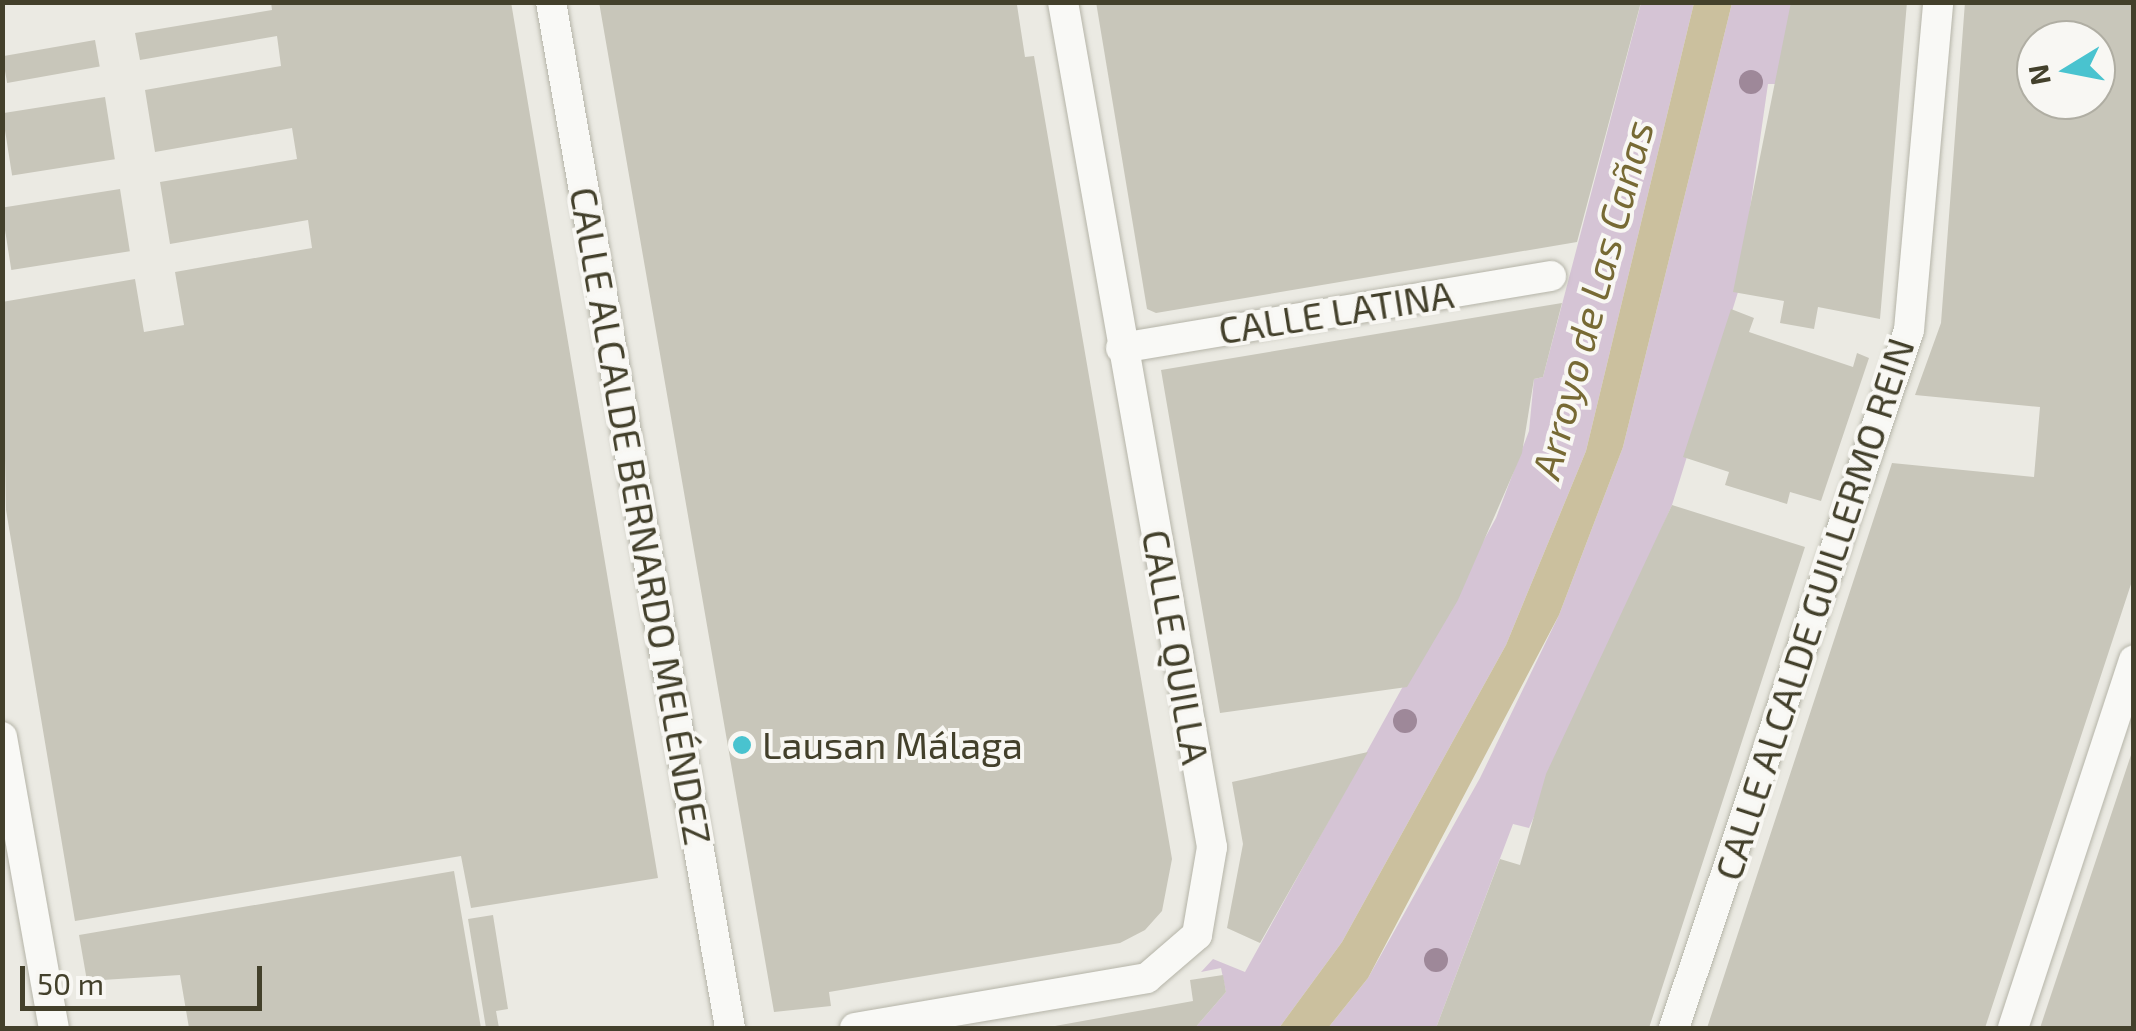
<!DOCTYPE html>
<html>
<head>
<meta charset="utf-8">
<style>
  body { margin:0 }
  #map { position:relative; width:2136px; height:1031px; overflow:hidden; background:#ebeae3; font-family:"Exo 2",sans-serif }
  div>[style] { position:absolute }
  .green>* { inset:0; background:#d5c4d5 }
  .water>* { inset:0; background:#cbc09e }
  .building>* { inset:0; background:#c8c6ba; transform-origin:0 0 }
  .roads { filter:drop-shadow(0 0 2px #b5b4a8) drop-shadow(0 0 2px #b5b4a8) }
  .street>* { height:30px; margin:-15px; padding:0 15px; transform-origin:15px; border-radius:15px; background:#f9f9f6 }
  .trees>* { width:24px; height:24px; margin:-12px; border-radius:50%; background:#9e8899 }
  .dots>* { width:28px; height:28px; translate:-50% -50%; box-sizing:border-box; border:5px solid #f8f7f3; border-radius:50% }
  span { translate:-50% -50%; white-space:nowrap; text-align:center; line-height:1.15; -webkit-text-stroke:8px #f8f7f3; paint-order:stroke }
  .street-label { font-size:38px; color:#43402b }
  .poi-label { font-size:38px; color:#43402b }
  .left { translate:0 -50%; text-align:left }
  .water-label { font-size:40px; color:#776a34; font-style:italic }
  .frame { position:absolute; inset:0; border:5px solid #43402b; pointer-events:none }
  .north { position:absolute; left:2016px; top:20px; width:100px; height:100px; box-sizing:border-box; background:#f8f7f3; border:2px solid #b0aea3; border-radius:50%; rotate:260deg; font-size:28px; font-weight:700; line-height:40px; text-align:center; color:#43402b }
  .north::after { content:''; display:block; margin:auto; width:35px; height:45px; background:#49c3cf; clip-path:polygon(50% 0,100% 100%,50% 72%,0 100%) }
  .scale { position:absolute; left:20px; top:966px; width:242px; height:45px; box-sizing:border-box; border:5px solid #43402b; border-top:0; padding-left:12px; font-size:30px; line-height:35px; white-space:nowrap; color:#43402b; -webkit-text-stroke:8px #f8f7f3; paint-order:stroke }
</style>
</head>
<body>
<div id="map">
  <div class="green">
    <div style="clip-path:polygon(1641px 3px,1694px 3px,1586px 451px,1506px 645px,1342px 942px,1279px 1028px,1195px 1028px,1226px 992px,1221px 968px,1201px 972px,1213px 959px,1245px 972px,1496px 518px,1529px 431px,1534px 379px,1543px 377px)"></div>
    <div style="clip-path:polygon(1732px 3px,1791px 3px,1789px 31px,1779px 84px,1768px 84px,1738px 292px,1672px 505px,1529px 828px,1513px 824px,1436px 1028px,1328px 1028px,1368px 978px,1480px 778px,1559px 615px,1623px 447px)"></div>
  </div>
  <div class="water">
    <div style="clip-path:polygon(1694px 3px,1732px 3px,1623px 447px,1559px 615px,1368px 978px,1328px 1028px,1279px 1028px,1342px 942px,1506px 645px,1586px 451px)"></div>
  </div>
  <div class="building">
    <div style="clip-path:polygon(271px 2px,511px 2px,658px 878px,471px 908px,461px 856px,75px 921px,6px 510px,2px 302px,135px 279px,144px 332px,184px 325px,175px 272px,312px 248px,308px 220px,170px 244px,160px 182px,297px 159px,292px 128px,155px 152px,145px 90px,281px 66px,277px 36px,140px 60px,135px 33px,272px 10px)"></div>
    <div style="clip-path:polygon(599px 2px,1017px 5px,1025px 57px,1034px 56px,1172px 859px,1162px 911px,1145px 930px,1120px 943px,829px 992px,831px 1006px,774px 1012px)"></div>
    <div style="clip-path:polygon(1096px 2px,1641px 2px,1577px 242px,1156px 313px,1147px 309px)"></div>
    <div style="clip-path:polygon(1791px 2px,1907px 2px,1880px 319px,1818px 307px,1814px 329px,1780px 323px,1784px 301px,1733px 292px)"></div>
    <div style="clip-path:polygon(evenodd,1965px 2px,2134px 2px,2134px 575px,1985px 1028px,1707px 1028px,1892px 463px,2034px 477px,2040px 407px,1915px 395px,1941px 323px,1965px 2px,2036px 40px,2096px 40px,2096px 100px,2036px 100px,2036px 40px)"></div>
    <div style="left:95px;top:40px;width:27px;height:94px;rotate:80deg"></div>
    <div style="left:105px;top:97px;width:63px;height:104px;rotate:81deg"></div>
    <div style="left:120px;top:189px;width:63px;height:120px;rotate:81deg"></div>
    <div style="clip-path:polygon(1562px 303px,1543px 377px,1534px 379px,1522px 453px,1458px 600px,1407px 687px,1220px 713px,1161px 370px)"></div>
    <div style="clip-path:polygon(1731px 309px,1754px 318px,1749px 332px,1853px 367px,1857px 353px,1869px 358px,1821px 501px,1790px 492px,1787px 504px,1725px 485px,1729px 472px,1683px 457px)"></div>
    <div style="clip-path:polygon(1672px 505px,1805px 547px,1649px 1028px,1436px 1028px,1500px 859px,1520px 865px,1546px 774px)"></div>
    <div style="clip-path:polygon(2134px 750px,2134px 1028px,2040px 1028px,2133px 749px)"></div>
    <div style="clip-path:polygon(1368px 752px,1260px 943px,1227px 928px,1243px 844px,1232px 782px)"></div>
    <div style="clip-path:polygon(454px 871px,481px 1028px,189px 1028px,180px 975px,87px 981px,79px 935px)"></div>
    <div style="clip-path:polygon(493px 915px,508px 1009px,496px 1011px,499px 1028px,486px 1028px,468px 919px)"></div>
    <div style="clip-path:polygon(1223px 975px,1226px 992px,1195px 1028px,1044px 1028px,1193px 1001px,1190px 980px)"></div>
  </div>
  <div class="roads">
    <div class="street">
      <div style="left:551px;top:2px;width:1041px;rotate:80.1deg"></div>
      <div style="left:1121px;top:348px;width:436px;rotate:-9.5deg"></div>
      <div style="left:2px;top:737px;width:296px;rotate:79.9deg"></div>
      <div style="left:855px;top:1028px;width:296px;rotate:-9.7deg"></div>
      <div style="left:1147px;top:978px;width:66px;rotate:-40.7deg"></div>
      <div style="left:1197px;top:935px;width:89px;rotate:-80.3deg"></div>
      <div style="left:1212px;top:847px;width:858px;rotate:-100deg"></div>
      <div style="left:1674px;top:1028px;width:736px;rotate:-71.39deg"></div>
      <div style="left:1909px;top:330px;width:329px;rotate:-84.9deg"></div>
      <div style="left:2013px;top:1028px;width:387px;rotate:-71.8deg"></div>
    </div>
  </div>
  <div class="trees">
    <div style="left:1751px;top:82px"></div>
    <div style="left:1405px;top:721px"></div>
    <div style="left:1436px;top:960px"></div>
  </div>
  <div class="dots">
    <div style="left:742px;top:745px;background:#49c3cf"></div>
  </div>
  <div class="street-label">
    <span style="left:1336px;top:312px;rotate:-9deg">CALLE LATINA</span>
    <span style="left:641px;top:516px;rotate:80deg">CALLE ALCALDE BERNARDO MELÉNDEZ</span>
    <span style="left:1814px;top:609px;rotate:-72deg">CALLE ALCALDE GUILLERMO REIN</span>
    <span style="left:1176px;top:647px;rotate:80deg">CALLE QUILLA</span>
  </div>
  <div class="poi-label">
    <span class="left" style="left:762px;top:745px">Lausan Málaga</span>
  </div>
  <div class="water-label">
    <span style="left:1591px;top:299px;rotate:-75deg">Arroyo de Las Cañas</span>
  </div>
  <div class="frame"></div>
  <div class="north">N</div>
  <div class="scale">50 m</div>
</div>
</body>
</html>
